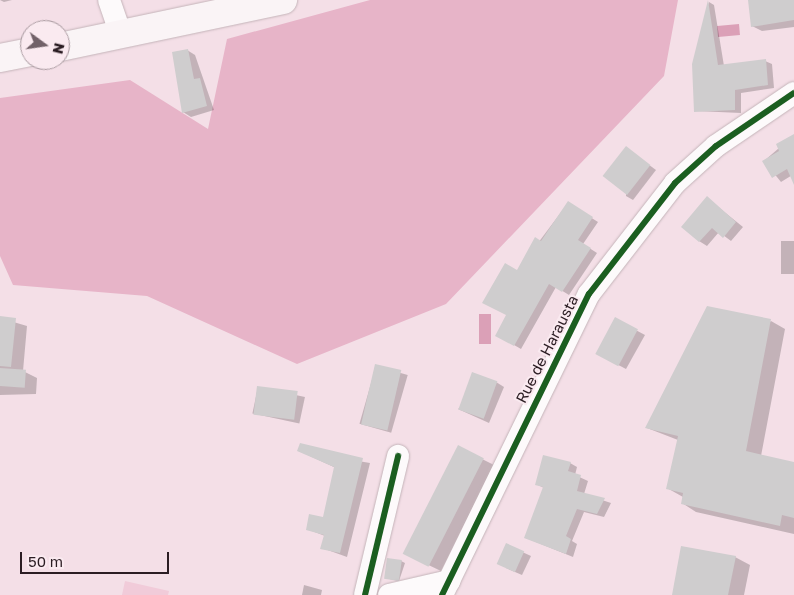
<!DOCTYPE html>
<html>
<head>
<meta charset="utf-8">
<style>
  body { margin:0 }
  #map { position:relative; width:794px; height:595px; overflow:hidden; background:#f4dfe7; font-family:"Golos Text",sans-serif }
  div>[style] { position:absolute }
  .green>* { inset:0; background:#f1cbd9 }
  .forest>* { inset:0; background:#e7b4c8 }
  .water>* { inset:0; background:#dba0b7; transform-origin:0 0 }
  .shadow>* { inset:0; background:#0003; transform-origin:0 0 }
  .building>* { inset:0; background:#cfcdce; transform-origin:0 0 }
  .roads { filter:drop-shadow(0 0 1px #c4b4b9) drop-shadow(0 0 1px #c4b4b9) }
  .street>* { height:22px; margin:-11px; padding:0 11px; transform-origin:11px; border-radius:11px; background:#fdfafb }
  .secondary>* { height:28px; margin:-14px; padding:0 14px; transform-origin:14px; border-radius:14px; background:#faf4f6 }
  .cycleway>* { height:6px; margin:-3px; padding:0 3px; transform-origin:3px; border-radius:3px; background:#1b5e20 }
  span { translate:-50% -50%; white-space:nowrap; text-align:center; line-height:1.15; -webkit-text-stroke:4px #faeaf0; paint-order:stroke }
  .street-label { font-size:15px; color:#2b1d23 }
  .north { position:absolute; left:20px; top:20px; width:50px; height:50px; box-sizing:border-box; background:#faeaf0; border:1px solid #a7989e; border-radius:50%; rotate:104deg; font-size:14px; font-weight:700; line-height:20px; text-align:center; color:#2b1d23 }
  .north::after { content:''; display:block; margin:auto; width:18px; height:22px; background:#716168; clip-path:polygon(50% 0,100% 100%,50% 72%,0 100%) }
  .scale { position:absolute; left:20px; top:552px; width:149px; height:22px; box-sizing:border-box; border:2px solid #2b1d23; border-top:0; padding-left:6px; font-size:15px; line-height:18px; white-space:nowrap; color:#2b1d23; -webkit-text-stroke:4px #faeaf0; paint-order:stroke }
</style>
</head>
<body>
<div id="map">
  <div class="green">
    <div style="clip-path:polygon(125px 581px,169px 591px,168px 595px,122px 595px)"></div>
  </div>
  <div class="forest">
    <div style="clip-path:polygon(370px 0,678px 0,664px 76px,446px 304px,297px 364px,147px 296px,13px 285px,0 256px,0 98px,130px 80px,208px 129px,227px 39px)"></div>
  </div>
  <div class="water">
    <div style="left:739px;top:24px;width:11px;height:22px;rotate:85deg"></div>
    <div style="left:479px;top:314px;width:12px;height:30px"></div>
  </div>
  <div class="shadow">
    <div style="clip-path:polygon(0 0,12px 0,4px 2px)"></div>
    <div style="clip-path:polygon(750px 0,794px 0,794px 27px,762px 31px,752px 26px)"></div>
    <div style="clip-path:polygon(709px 2px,714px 5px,724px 66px,765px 61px,772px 64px,774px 88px,741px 93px,741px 113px,696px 111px,693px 64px)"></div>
    <div style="clip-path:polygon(187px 50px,195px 55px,214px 110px,191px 117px,183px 112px)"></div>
    <div style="clip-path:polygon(794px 135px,794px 174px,781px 182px,764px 161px)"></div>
    <div style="clip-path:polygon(626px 148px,656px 170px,633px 200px,626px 196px)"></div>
    <div style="clip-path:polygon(707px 198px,743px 227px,731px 241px,719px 232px,707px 246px,699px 241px)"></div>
    <div style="clip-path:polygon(568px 203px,598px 222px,583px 244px,597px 253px,569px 295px,556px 287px,521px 349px,497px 335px,508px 315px,517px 271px)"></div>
    <div style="left:781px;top:241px;width:13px;height:33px"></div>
    <div style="clip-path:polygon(0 318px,27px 326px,23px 371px,37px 378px,36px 394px,0 395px)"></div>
    <div style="clip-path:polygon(615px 319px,645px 335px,626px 369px,603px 357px)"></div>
    <div style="clip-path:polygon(771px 321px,785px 329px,761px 456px,794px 463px,794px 534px,696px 512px,682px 503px,683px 497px,667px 488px,678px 440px,647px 428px)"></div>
    <div style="left:376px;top:366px;width:33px;height:60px;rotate:16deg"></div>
    <div style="clip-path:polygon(496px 382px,504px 387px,489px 423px,458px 409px)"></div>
    <div style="left:258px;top:387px;width:48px;height:27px;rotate:12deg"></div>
    <div style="clip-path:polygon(458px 447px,494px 465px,441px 571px,418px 560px)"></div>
    <div style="clip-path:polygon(299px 451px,370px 463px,347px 557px,322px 548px,325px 536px,307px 529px,324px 519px,336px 468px)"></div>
    <div style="clip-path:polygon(570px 463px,577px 467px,575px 475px,588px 481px,584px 494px,611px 503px,604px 517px,584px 512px,572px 541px,577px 544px,573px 557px,526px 538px,544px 488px,536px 484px)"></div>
    <div style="clip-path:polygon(507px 545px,531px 556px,522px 575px,506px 568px)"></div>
    <div style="clip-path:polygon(735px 557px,750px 565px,744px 595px,674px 595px)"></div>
    <div style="clip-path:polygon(401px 561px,405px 563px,399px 581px,385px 578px)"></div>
    <div style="clip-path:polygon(304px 585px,322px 590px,321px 595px,302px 595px)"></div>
  </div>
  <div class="building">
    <div style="clip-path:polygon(708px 0,718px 65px,766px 59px,768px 85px,735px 90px,735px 110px,694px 112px,692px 64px)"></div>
    <div style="clip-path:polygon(748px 0,794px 0,794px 20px,751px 27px)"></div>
    <div style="clip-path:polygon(188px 49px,194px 79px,200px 78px,207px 106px,182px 113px,172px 52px)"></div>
    <div style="clip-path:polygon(794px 134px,794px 185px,787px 169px,772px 178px,762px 161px,779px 151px,776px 144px)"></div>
    <div style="left:626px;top:146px;width:31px;height:38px;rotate:38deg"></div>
    <div style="clip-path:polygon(707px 196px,736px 222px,723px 238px,712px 228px,699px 242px,681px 227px)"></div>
    <div style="clip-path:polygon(568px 201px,593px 217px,578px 240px,591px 248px,562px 292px,549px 284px,514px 346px,495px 336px,506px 315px,482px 303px,505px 263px,517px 270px,535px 237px,541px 241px)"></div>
    <div style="clip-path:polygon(707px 306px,771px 319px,746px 451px,794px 462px,794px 518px,782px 515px,780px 526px,681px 504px,683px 493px,666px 489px,678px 436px,645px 428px)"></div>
    <div style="clip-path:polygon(0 316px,16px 318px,11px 367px,0 366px)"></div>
    <div style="left:615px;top:317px;width:26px;height:42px;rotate:28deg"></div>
    <div style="left:375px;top:364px;width:27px;height:62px;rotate:13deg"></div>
    <div style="left:0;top:368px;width:26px;height:18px;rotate:4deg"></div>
    <div style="left:472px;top:372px;width:27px;height:40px;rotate:20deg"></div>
    <div style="left:257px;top:386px;width:41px;height:29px;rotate:7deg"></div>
    <div style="clip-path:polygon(300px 443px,363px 458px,340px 553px,320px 549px,324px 535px,306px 530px,309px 514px,323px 517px,334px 467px,297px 451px)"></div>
    <div style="left:458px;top:445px;width:29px;height:122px;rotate:27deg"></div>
    <div style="clip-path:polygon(543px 455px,571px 462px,568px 471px,581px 475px,577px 491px,605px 498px,597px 514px,577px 509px,566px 536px,571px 539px,566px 554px,524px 538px,543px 487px,535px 485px)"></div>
    <div style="left:506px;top:543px;width:20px;height:23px;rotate:24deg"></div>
    <div style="clip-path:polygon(681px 546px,736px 556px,728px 595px,672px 595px)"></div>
    <div style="left:387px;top:558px;width:15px;height:21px;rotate:8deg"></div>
  </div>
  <div class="roads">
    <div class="street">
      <div style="left:109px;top:0;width:37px;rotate:71deg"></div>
      <div style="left:365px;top:595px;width:143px;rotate:-76.6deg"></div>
      <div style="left:389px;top:595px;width:62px;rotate:-13.1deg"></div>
      <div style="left:442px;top:595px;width:335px;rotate:-64deg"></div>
      <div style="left:589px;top:294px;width:140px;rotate:-52.2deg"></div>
      <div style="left:675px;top:183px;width:55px;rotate:-42.1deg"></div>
      <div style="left:716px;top:146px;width:94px;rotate:-34.2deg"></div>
    </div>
    <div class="secondary">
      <div style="left:60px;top:47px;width:228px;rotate:-11.9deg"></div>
      <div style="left:0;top:58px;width:31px;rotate:-11deg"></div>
    </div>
  </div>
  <div class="cycleway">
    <div style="left:365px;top:595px;width:143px;rotate:-76.6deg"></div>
    <div style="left:442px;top:595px;width:335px;rotate:-64deg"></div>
    <div style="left:589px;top:294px;width:140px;rotate:-52.2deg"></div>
    <div style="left:675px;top:183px;width:55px;rotate:-42.1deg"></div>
    <div style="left:716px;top:146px;width:94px;rotate:-34.2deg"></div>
  </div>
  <div class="street-label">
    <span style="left:547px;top:349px;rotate:-63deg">Rue de Harausta</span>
  </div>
  <div class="north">N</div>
  <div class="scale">50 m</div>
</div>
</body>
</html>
